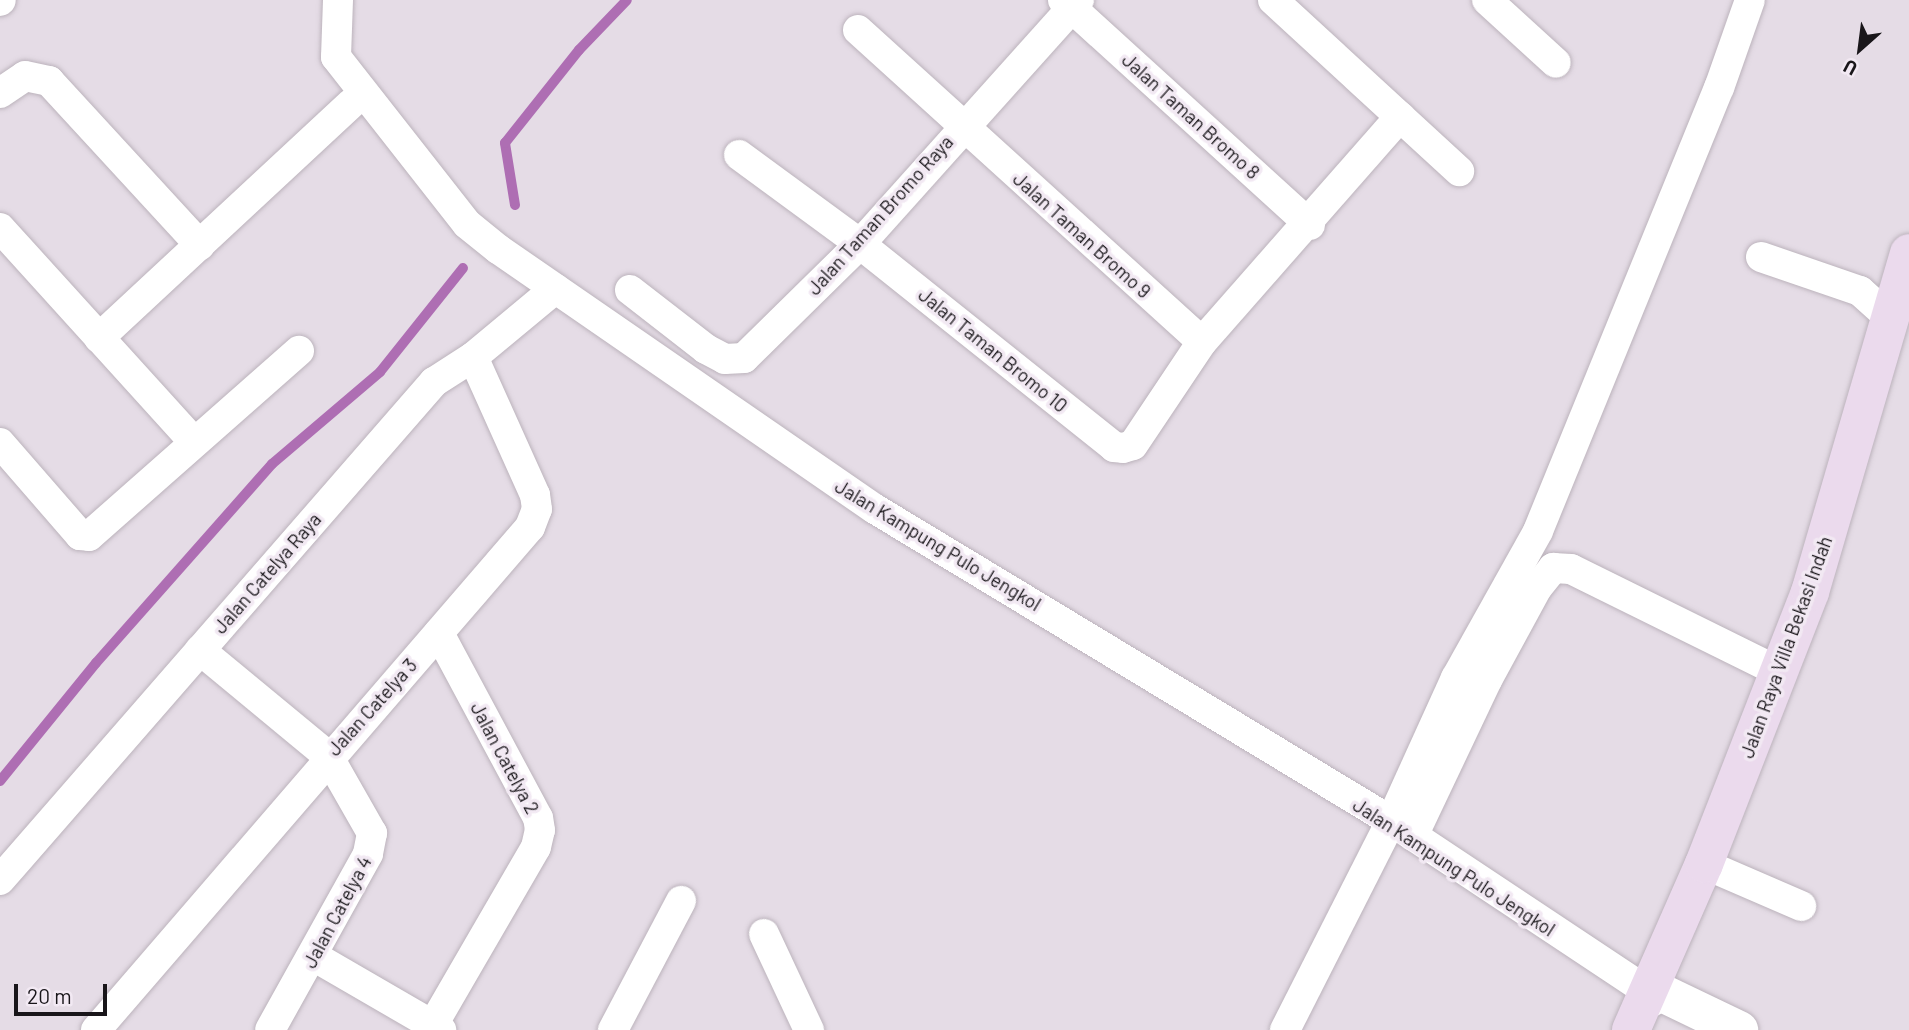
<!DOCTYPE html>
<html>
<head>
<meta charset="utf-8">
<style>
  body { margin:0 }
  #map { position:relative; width:1909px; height:1030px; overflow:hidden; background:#e5dce6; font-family:Barlow,sans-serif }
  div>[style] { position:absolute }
  .stream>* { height:10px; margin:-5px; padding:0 5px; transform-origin:5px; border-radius:5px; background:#ae6eb3 }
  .roads { filter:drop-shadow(0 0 2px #bcb3bc) drop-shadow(0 0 2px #bcb3bc) }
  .minor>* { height:30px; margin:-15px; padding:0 15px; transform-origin:15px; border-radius:15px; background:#fff }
  .tertiary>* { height:38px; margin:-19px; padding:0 19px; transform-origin:19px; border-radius:19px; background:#fff }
  .secondary>* { height:38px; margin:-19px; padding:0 19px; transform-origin:19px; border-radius:19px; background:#ebdaed }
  span { translate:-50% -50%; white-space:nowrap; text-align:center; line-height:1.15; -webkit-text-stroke:7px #f2e9f3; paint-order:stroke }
  .street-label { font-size:19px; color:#19161a }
  .north { position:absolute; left:1825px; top:14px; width:70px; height:70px; -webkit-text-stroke:5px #f2e9f3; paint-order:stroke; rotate:208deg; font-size:19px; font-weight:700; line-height:28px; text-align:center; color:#19161a }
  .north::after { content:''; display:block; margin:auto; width:24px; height:32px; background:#19161a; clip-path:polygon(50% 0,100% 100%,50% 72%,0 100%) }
  .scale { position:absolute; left:14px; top:984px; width:93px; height:32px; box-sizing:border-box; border:4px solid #19161a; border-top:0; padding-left:9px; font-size:21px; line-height:24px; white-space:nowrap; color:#19161a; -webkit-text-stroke:5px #f2e9f3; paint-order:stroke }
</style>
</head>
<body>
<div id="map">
  <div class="stream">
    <div style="left:515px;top:205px;width:63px;rotate:-99.2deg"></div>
    <div style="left:505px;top:143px;width:119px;rotate:-51.5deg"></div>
    <div style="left:579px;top:50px;width:69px;rotate:-46.2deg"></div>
    <div style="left:0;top:781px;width:152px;rotate:-50.9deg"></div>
    <div style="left:96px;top:663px;width:266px;rotate:-48.5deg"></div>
    <div style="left:272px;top:464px;width:142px;rotate:-40.4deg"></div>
    <div style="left:380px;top:372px;width:133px;rotate:-51.4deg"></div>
  </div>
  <div class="roads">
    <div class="minor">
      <div style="left:338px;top:0;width:57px;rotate:92deg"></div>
      <div style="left:336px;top:57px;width:212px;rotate:51.9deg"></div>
      <div style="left:467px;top:224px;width:40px;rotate:39deg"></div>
      <div style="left:498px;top:249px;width:458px;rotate:34.6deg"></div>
      <div style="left:875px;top:509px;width:603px;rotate:31.16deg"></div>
      <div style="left:1391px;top:821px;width:309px;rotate:33.6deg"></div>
      <div style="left:1063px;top:0;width:334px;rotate:42.3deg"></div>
      <div style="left:1273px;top:0;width:253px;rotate:42.6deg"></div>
      <div style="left:1487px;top:0;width:93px;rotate:42.4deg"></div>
      <div style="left:0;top:1px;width:1px;rotate:-45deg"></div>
      <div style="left:858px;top:30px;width:464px;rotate:42.2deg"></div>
      <div style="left:0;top:93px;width:30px;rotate:-34deg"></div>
      <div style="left:25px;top:76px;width:25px;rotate:12deg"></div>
      <div style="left:49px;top:81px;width:223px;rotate:47.4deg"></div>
      <div style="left:739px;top:155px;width:150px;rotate:36.3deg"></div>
      <div style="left:860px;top:244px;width:325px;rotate:38.6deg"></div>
      <div style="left:1114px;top:447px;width:9px;rotate:6deg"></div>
      <div style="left:1123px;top:448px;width:10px;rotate:-17deg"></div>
      <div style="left:1133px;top:445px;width:124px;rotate:-56.2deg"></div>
      <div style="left:1202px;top:342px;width:300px;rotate:-48.7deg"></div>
      <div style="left:0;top:228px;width:289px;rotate:47.8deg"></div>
      <div style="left:1761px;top:257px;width:105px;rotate:19deg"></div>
      <div style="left:1860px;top:291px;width:39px;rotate:42deg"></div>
      <div style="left:630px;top:290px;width:96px;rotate:37.8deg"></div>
      <div style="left:706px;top:349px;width:21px;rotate:28deg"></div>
      <div style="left:725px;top:359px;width:19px;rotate:-3deg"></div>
      <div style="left:744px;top:358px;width:163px;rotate:-44.5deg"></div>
      <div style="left:860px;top:244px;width:328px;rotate:-48.1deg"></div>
      <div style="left:99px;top:338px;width:344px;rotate:-42.9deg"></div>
      <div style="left:0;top:443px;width:122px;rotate:49deg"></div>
      <div style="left:80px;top:535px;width:9px;rotate:6deg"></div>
      <div style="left:89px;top:536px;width:280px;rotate:-41.4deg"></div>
      <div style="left:200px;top:650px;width:166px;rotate:39.6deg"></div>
      <div style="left:328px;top:756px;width:89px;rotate:60.3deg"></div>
      <div style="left:372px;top:833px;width:21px;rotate:101deg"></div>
      <div style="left:368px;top:854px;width:201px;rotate:119.1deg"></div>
      <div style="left:1413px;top:836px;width:173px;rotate:-64.6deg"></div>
      <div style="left:1487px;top:680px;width:105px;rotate:-61.5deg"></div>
      <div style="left:1537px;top:588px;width:26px;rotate:-51deg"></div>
      <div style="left:1553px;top:568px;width:18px;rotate:3deg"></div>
      <div style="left:1571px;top:569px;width:232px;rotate:26.3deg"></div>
      <div style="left:1704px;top:864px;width:106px;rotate:23.4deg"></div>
      <div style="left:0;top:880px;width:661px;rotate:-48.93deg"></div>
      <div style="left:434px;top:382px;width:46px;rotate:-32.7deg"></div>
      <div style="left:473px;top:357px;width:107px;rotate:-39.7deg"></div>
      <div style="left:764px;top:934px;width:106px;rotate:64.9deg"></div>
      <div style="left:315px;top:957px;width:146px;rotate:30.1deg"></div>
      <div style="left:96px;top:1030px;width:664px;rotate:-49.21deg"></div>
      <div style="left:530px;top:527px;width:19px;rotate:-69deg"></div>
      <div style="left:537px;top:509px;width:14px;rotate:-98deg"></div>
      <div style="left:535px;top:495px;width:151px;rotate:-114.2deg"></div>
      <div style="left:430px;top:1030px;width:211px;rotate:-59.9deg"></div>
      <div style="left:536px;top:847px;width:17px;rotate:-77deg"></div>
      <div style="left:540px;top:830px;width:12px;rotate:-99deg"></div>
      <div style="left:538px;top:818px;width:210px;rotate:-118.2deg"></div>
      <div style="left:613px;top:1030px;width:146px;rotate:-62.2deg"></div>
      <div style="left:1285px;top:1030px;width:234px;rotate:-63.1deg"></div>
      <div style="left:1391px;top:821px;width:157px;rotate:-65.6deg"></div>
      <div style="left:1456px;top:678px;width:168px;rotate:-60.8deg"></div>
      <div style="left:1538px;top:531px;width:479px;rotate:-67.8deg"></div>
      <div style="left:1719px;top:88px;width:93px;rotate:-70.6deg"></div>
    </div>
    <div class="tertiary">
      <div style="left:1644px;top:1002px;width:19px;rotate:-32deg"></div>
      <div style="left:1660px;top:992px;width:88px;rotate:25.7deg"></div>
    </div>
    <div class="secondary">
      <div style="left:1631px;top:1030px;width:181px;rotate:-66.3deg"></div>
      <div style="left:1704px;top:864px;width:292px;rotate:-68.7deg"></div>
      <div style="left:1810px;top:592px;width:353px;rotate:-73.7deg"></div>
    </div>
  </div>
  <div class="street-label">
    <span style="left:1191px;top:116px;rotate:42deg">Jalan Taman Bromo 8</span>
    <span style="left:880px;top:215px;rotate:-48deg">Jalan Taman Bromo Raya</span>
    <span style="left:1082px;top:235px;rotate:42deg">Jalan Taman Bromo 9</span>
    <span style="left:993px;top:350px;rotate:39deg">Jalan Taman Bromo 10</span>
    <span style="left:938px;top:545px;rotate:31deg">Jalan Kampung Pulo Jengkol</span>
    <span style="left:267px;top:573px;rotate:-49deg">Jalan Catelya Raya</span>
    <span style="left:1786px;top:647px;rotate:-70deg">Jalan Raya Villa Bekasi Indah</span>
    <span style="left:372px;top:707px;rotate:-48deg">Jalan Catelya 3</span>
    <span style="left:505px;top:758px;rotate:62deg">Jalan Catelya 2</span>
    <span style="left:1454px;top:867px;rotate:33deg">Jalan Kampung Pulo Jengkol</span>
    <span style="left:337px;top:912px;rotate:-62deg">Jalan Catelya 4</span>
  </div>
  <div class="north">U</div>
  <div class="scale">20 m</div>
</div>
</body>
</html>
